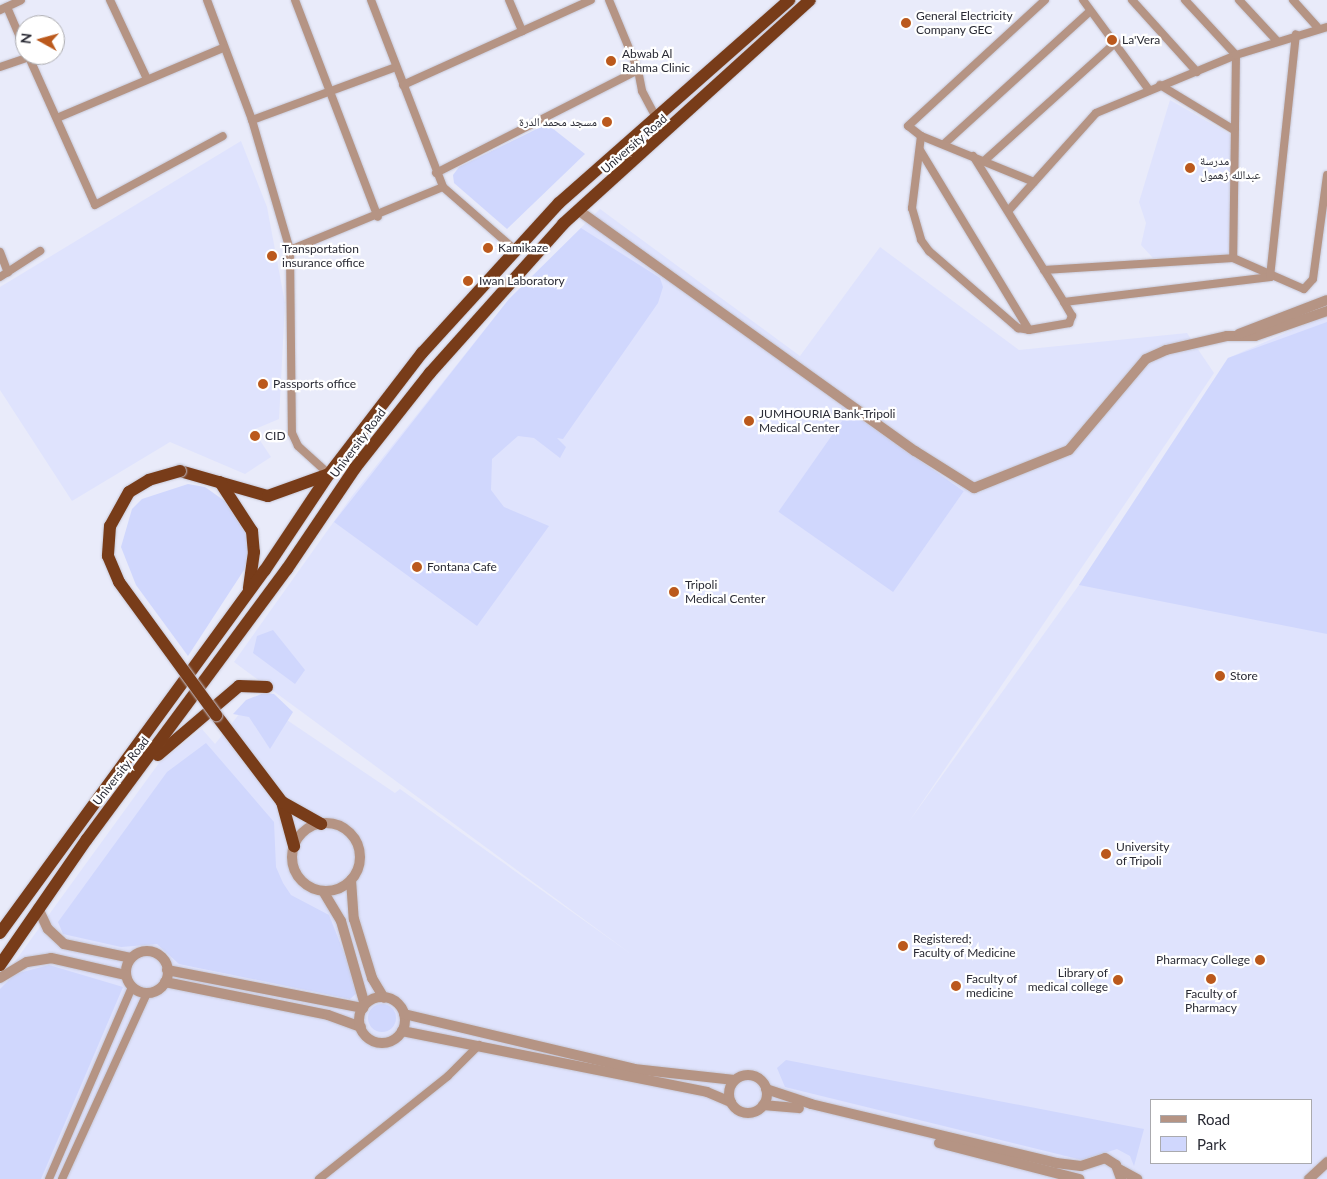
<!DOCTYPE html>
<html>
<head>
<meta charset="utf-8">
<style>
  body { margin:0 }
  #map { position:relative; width:1327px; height:1179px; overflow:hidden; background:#e9ebfa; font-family:Lato,"Noto Naskh Arabic",sans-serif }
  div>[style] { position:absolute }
  .built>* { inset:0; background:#dfe3fd }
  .green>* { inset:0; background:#d0d7fd; transform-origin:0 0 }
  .round { border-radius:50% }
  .roads { filter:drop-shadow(0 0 1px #c7c8d7) drop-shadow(0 0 1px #c7c8d7) }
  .minor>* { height:8px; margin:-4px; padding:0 4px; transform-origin:4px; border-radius:4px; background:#b59484 }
  .tertiary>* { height:10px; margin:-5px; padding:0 5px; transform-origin:5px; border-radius:5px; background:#b59484 }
  .tertiary>.ring { margin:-5px; padding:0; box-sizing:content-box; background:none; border:10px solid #b59484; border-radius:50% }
  .trunk>* { height:12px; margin:-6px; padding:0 6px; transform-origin:6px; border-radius:6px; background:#783c19 }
  .bridges { filter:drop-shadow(0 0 1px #c7c8d7) drop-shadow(0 0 1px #c7c8d7) }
  .trunk-bridge>* { height:12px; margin:-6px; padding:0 6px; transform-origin:6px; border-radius:6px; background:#783c19 }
  .dots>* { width:14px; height:14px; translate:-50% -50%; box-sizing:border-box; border:2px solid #fff; border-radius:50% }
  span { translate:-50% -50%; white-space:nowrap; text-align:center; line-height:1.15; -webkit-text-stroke:4.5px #fff; paint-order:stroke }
  .poi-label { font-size:12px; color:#2a2b35 }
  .left { translate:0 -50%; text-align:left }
  .right { translate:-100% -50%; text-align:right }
  .street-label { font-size:12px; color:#2a2b35 }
  .legend { position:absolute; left:1150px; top:1099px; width:162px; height:65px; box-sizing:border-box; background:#fff; border:1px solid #aaaaae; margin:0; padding:6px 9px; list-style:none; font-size:15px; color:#2a2b35 }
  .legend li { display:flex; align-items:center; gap:10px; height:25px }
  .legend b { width:25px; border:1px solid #aaaaae }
  .north { position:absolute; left:15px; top:15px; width:50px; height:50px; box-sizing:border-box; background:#fff; border:1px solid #aaaaae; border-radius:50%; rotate:277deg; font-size:14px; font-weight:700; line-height:20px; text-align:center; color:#2a2b35 }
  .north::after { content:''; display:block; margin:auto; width:18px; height:22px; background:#bb591c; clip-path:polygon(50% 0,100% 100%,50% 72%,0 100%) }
</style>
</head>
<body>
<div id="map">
  <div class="built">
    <div style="clip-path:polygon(1170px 100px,1231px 135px,1231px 257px,1153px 258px,1141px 245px,1146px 223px,1139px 202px)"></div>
    <div style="clip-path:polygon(241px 141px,267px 207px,285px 303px,279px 419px,253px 430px,271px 457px,245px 474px,170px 442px,72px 501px,0 390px,0 287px)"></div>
    <div style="clip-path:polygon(evenodd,600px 209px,800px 356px,880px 247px,1019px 350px,1187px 333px,1214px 373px,908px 823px,1079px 585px,1228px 358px,1327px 315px,1327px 1179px,0 1179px,0 982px,159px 763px,202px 729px,215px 744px,253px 697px,395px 793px,400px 789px,631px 954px,234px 662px,352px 496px,509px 299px,600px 209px,1151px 1100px,1311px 1100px,1311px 1163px,1151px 1163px,1151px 1100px)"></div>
  </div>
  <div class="green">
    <div style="clip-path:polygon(547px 124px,585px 154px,507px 229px,454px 183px,453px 175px,459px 167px)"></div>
    <div style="clip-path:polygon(581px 228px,660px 278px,663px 287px,658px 303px,563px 439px,557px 438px,566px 447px,560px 458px,534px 438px,518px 436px,492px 459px,491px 490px,504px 507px,549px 526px,477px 626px,334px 522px,509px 299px)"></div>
    <div style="clip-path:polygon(1327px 322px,1327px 634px,1079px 585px,1228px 358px)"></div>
    <div style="left:849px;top:411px;width:140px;height:123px;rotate:35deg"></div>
    <div style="clip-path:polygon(188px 484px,205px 487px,236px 509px,248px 528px,250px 550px,244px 570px,188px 656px,136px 585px,121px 547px,132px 509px,142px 499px)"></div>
    <div style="clip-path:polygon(273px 630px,305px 670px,295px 684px,253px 653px,257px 636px)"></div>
    <div style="clip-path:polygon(264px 693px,274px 694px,293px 712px,270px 749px,249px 717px,233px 714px,246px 700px)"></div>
    <div style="clip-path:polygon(206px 743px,274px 822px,276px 867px,283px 883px,291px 895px,329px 915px,359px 991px,350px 999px,179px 964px,157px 944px,121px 947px,63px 934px,58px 922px,167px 772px)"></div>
    <div style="clip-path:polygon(49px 965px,123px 987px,41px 1179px,0 1179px,0 989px,15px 974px)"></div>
    <div class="round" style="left:368px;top:1004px;width:28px;height:28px"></div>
    <div style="clip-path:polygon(786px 1060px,1144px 1129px,1134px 1166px,1130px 1156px,1117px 1149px,1082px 1160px,785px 1087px,777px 1068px)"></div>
  </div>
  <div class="roads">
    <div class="minor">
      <div style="left:110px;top:0;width:87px;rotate:64.9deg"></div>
      <div style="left:207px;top:0;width:128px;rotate:69.4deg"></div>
      <div style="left:252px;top:120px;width:135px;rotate:73.7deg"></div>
      <div style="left:290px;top:250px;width:183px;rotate:89.4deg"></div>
      <div style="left:292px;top:433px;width:14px;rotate:65deg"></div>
      <div style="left:298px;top:446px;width:42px;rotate:42.1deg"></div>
      <div style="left:295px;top:0;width:232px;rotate:69.1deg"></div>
      <div style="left:371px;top:0;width:200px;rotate:68.9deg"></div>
      <div style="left:443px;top:187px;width:94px;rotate:41.1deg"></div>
      <div style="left:509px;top:0;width:34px;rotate:67deg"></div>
      <div style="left:609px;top:0;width:76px;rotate:67.5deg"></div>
      <div style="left:638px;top:70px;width:21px;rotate:79deg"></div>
      <div style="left:642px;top:91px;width:27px;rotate:62deg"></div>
      <div style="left:1083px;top:0;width:112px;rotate:53.7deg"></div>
      <div style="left:1132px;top:0;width:97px;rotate:47.9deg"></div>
      <div style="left:1185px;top:0;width:75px;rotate:47.2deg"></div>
      <div style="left:1236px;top:55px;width:203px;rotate:90.8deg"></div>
      <div style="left:1239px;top:0;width:56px;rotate:47.2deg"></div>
      <div style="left:1293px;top:0;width:36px;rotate:48deg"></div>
      <div style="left:7px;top:7px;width:46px;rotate:66.8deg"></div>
      <div style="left:0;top:10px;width:23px;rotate:-25deg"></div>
      <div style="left:28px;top:55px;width:164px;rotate:65.9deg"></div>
      <div style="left:95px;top:205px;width:145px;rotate:-28.3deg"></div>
      <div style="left:0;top:67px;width:31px;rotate:-19deg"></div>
      <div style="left:403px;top:85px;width:206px;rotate:-24.3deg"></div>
      <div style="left:1160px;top:85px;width:87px;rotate:31.3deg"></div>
      <div style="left:57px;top:118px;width:180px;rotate:-22.9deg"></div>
      <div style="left:252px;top:120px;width:153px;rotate:-20.2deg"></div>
      <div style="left:921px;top:136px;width:73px;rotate:97.1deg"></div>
      <div style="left:912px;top:208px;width:33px;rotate:74deg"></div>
      <div style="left:921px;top:240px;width:14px;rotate:54deg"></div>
      <div style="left:929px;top:251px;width:118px;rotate:40.9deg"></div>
      <div style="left:1018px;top:328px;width:11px;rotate:10deg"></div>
      <div style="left:1029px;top:330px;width:41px;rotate:-9.9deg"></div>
      <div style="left:1069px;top:323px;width:8px;rotate:-67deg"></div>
      <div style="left:1072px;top:316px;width:16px;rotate:-120deg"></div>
      <div style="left:1064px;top:302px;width:172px;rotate:-121.9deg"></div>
      <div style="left:944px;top:144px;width:197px;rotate:-42.3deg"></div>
      <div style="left:920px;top:150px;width:210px;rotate:58.8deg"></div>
      <div style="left:984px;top:161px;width:178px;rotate:-42deg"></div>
      <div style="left:436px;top:173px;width:227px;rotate:-27deg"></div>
      <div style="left:1034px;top:182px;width:122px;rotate:-157.8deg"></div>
      <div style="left:921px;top:136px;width:16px;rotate:-142deg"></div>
      <div style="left:908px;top:126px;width:186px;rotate:-42.6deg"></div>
      <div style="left:1009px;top:210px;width:130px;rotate:-48.1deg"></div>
      <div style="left:1096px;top:113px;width:152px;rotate:-22.5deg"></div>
      <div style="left:1236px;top:55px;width:95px;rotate:-17.1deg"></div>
      <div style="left:290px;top:250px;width:165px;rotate:-22.4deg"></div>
      <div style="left:0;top:252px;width:22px;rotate:69deg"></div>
      <div style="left:1044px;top:270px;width:189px;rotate:-3.6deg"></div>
      <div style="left:1233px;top:258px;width:77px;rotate:23.6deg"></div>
      <div style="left:1304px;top:289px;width:13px;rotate:-48deg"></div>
      <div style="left:1313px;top:279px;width:105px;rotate:-82.3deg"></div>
      <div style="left:0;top:277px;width:48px;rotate:-33deg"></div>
      <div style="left:1064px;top:302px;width:208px;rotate:-6.9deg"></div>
      <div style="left:1270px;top:277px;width:244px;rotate:-83.9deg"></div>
      <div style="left:49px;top:1179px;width:209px;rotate:-66.6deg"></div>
      <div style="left:62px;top:1179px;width:205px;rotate:-65.4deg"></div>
      <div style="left:319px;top:1179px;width:165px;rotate:-38.6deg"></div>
      <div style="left:448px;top:1076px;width:44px;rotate:-45deg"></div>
    </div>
    <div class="tertiary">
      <div style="left:578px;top:210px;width:414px;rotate:35.6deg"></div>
      <div style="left:915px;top:451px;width:70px;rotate:32.1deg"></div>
      <div style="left:974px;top:488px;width:102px;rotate:-21.8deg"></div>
      <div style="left:1069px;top:450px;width:119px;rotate:-49.8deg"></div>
      <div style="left:1146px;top:359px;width:22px;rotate:-24deg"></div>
      <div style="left:1166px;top:350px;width:63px;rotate:-12.9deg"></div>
      <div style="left:1227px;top:336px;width:28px"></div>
      <div style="left:1255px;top:336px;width:76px;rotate:-19.1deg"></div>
      <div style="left:1239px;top:334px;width:94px;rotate:-21.1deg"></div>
      <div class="ring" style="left:292px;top:823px;width:58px;height:58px"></div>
      <div style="left:351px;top:880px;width:39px;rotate:86deg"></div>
      <div style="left:354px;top:919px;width:62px;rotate:73deg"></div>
      <div style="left:372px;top:978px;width:23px;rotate:59deg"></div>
      <div style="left:323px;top:891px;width:35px;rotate:59deg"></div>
      <div style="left:341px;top:921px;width:87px;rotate:74.1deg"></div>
      <div style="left:38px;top:908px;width:23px;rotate:65deg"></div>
      <div style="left:48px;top:929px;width:22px;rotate:43deg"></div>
      <div style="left:64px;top:944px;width:68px;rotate:11.8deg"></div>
      <div class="ring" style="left:126px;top:951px;width:32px;height:32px"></div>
      <div style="left:167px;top:970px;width:200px;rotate:11deg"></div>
      <div style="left:0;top:978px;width:31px;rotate:-31deg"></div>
      <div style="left:27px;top:962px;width:24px;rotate:-9deg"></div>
      <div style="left:51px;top:958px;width:77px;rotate:12.8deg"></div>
      <div style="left:165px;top:982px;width:166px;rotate:11.4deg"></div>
      <div style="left:328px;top:1015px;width:35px;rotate:20deg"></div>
      <div class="ring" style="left:359px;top:997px;width:36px;height:36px"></div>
      <div style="left:404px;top:1014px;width:236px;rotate:13.4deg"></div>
      <div style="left:634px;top:1069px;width:101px;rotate:6.3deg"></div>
      <div style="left:402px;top:1031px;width:311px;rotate:11.3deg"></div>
      <div style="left:707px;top:1092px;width:26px;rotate:23deg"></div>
      <div class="ring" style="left:729px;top:1075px;width:28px;height:28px"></div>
      <div style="left:766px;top:1089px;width:47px;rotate:18.4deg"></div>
      <div style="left:811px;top:1104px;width:252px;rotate:13.5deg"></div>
      <div style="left:1056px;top:1163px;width:25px;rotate:7deg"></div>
      <div style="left:1081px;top:1166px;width:25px;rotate:-18deg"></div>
      <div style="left:1105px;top:1158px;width:13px;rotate:32deg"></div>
      <div style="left:1116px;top:1165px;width:15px;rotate:70deg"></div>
      <div style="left:763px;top:1105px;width:36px;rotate:5deg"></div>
      <div style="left:939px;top:1143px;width:145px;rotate:14.4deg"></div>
      <div style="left:1119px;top:1169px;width:21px;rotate:29deg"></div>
      <div style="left:1309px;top:1179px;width:25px;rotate:-43deg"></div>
    </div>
    <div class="trunk">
      <div style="left:180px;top:471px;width:91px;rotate:15.9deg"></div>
      <div style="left:268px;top:496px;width:65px;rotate:-19.8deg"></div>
      <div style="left:220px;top:482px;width:59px;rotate:56.9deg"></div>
      <div style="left:252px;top:531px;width:21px;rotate:85deg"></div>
      <div style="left:254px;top:552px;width:37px;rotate:98deg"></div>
      <div style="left:216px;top:715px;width:109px;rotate:52.8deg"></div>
      <div style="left:282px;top:802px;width:46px;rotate:74.7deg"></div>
      <div style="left:158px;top:755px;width:106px;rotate:-40.4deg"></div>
      <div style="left:239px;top:686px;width:28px;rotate:2deg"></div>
      <div style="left:282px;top:802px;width:45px;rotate:29.4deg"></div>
      <div style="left:0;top:933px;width:449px;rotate:-53.9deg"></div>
      <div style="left:265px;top:570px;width:115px;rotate:-56.3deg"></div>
      <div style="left:329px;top:474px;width:153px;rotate:-52.5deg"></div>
      <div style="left:422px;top:353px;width:203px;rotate:-47.6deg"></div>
      <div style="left:559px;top:203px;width:307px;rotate:-41.4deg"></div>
      <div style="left:0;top:965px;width:153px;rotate:-55.4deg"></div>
      <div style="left:87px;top:839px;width:336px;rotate:-53.5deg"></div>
      <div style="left:287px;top:569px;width:122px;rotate:-56deg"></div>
      <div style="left:355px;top:468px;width:121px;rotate:-51.7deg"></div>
      <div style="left:430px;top:373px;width:200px;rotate:-48.2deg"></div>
      <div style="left:563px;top:224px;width:333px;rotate:-42.2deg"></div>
    </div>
  </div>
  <div class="bridges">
    <div class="trunk-bridge">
      <div style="left:180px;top:471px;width:32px;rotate:164deg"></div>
      <div style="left:149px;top:480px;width:23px;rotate:149deg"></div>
      <div style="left:129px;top:492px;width:39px;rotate:119deg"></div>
      <div style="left:110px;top:526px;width:30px;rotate:94deg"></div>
      <div style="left:108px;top:556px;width:28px;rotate:67deg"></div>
      <div style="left:119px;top:582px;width:165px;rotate:53.9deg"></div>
    </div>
  </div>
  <div class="dots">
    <div style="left:906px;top:23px;background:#bb591c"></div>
    <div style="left:1112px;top:40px;background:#bb591c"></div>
    <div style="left:611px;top:61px;background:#bb591c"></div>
    <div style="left:607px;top:122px;background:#bb591c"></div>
    <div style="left:1190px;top:168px;background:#bb591c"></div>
    <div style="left:488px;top:248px;background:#bb591c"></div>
    <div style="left:272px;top:256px;background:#bb591c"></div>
    <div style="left:468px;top:281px;background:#bb591c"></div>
    <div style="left:263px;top:384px;background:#bb591c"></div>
    <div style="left:749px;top:421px;background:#bb591c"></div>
    <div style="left:255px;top:436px;background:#bb591c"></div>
    <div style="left:417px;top:567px;background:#bb591c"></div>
    <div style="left:674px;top:592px;background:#bb591c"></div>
    <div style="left:1220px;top:676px;background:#bb591c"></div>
    <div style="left:1106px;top:854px;background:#bb591c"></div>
    <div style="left:903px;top:946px;background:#bb591c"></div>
    <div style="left:1260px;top:960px;background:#bb591c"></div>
    <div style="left:1211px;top:979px;background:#bb591c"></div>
    <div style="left:1118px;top:980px;background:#bb591c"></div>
    <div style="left:956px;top:986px;background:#bb591c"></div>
  </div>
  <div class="poi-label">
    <span class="left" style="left:916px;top:23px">General Electricity<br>Company GEC</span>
    <span class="left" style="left:1122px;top:40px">La'Vera</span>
    <span class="left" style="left:622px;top:61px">Abwab Al<br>Rahma Clinic</span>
    <span class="right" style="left:597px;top:122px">مسجد محمد الدرة</span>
    <span class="left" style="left:1200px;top:168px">مدرسة<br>عبدالله زهمول</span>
    <span class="left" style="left:498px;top:248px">Kamikaze</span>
    <span class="left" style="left:282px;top:256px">Transportation<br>insurance office</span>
    <span class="left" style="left:479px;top:281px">Iwan Laboratory</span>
    <span class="left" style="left:273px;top:384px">Passports office</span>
    <span class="left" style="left:759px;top:421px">JUMHOURIA Bank-Tripoli<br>Medical Center</span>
    <span class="left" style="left:265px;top:436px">CID</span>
    <span class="left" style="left:427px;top:567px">Fontana Cafe</span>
    <span class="left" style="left:685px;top:592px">Tripoli<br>Medical Center</span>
    <span class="left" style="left:1230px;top:676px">Store</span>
    <span class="left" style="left:1116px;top:854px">University<br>of Tripoli</span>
    <span class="left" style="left:913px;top:946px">Registered;<br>Faculty of Medicine</span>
    <span class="right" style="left:1250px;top:960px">Pharmacy College</span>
    <span class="right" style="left:1108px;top:980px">Library of<br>medical college</span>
    <span class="left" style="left:966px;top:986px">Faculty of<br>medicine</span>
    <span style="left:1211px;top:1001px">Faculty of<br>Pharmacy</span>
  </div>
  <div class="street-label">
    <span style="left:634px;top:144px;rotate:-41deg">University Road</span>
    <span style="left:358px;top:443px;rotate:-53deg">University Road</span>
    <span style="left:121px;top:771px;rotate:-52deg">University Road</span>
  </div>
  <ul class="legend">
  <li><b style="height:6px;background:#b59484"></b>Road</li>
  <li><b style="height:14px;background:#d0d7fd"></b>Park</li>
  </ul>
  <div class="north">N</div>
</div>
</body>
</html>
